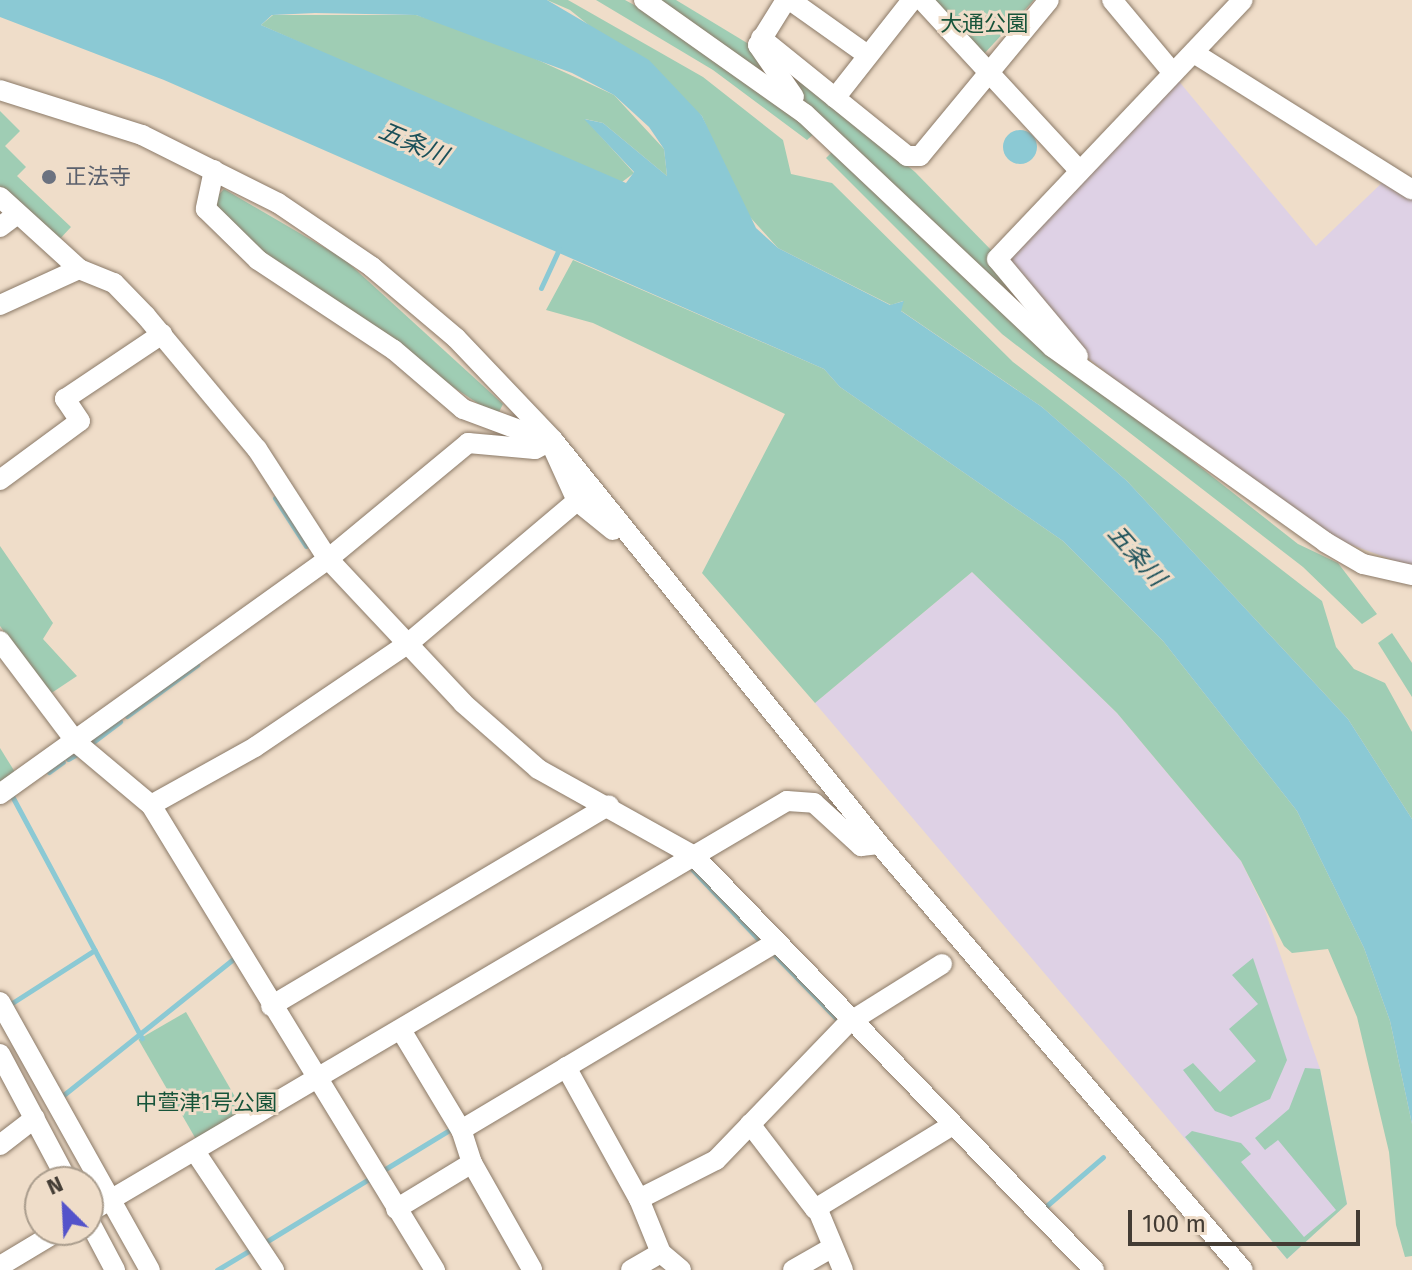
<!DOCTYPE html>
<html>
<head>
<meta charset="utf-8">
<style>
  body { margin:0 }
  #map { position:relative; width:1412px; height:1270px; overflow:hidden; background:#efddc9; font-family:"Fira Sans","Noto Sans JP",sans-serif }
  div>[style] { position:absolute }
  .industrial>* { inset:0; background:#ded1e5 }
  .green>* { inset:0; background:#9fcdb4; transform-origin:0 0 }
  .water>* { inset:0; background:#8bc9d4 }
  .round { border-radius:50% }
  .stream>* { height:5px; margin:-2.5px; padding:0 2.5px; transform-origin:2.5px; border-radius:2.5px; background:#8bc9d4 }
  .roads { filter:drop-shadow(0 0 2px #8b7a68) drop-shadow(0 0 2px #8b7a68) }
  .minor>* { height:20px; margin:-10px; padding:0 10px; transform-origin:10px; border-radius:10px; background:#fff }
  .dots>* { width:22px; height:22px; translate:-50% -50%; box-sizing:border-box; border:4px solid #efddc9; border-radius:50% }
  span { translate:-50% -50%; white-space:nowrap; text-align:center; line-height:1.15; -webkit-text-stroke:6px #efddc9; paint-order:stroke }
  .park-label { font-size:22px; color:#17543a }
  .worship-label { font-size:22px; color:#5b616d }
  .left { translate:0 -50%; text-align:left }
  .water-label { font-size:24px; color:#1a5059; font-style:italic }
  .north { position:absolute; left:24px; top:1166px; width:80px; height:80px; box-sizing:border-box; background:#efddc9; border:2px solid #aa9d8d; border-radius:50%; rotate:336deg; font-size:22px; font-weight:700; line-height:32px; text-align:center; color:#433c34 }
  .north::after { content:''; display:block; margin:auto; width:28px; height:36px; background:#5453ca; clip-path:polygon(50% 0,100% 100%,50% 72%,0 100%) }
  .scale { position:absolute; left:1128px; top:1210px; width:232px; height:36px; box-sizing:border-box; border:4px solid #433c34; border-top:0; padding-left:10px; font-size:24px; line-height:28px; white-space:nowrap; color:#433c34; -webkit-text-stroke:6px #efddc9; paint-order:stroke }
</style>
</head>
<body>
<div id="map">
  <div class="industrial">
    <div style="clip-path:polygon(1177px 79px,1316px 246px,1388px 177px,1412px 194px,1412px 567px,1327px 536px,1185px 438px,1075px 347px,1010px 266px,1010px 251px)"></div>
    <div style="clip-path:polygon(972px 572px,1117px 713px,1241px 861px,1265px 911px,1320px 1069px,1347px 1204px,1287px 1259px,815px 703px)"></div>
  </div>
  <div class="green">
    <div style="clip-path:polygon(547px 0,568px 0,703px 77px,783px 140px,791px 174px,832px 183px,1013px 362px,1322px 601px,1336px 647px,1354px 669px,1385px 683px,1412px 732px,1412px 819px,1348px 719px,1127px 481px,1042px 407px,900px 310px,903px 301px,891px 305px,778px 248px,740px 206px,702px 116px,570px 10px)"></div>
    <div style="clip-path:polygon(596px 0,625px 0,660px 19px,817px 131px,807px 140px,713px 70px)"></div>
    <div style="clip-path:polygon(655px 0,676px 0,752px 46px,787px 93px)"></div>
    <div style="clip-path:polygon(929px 0,1034px 0,982px 56px)"></div>
    <div style="clip-path:polygon(273px 15px,416px 15px,490px 38px,614px 95px,664px 149px,667px 176px,603px 123px,585px 119px,634px 173px,618px 185px,261px 25px)"></div>
    <div style="clip-path:polygon(769px 52px,915px 172px,994px 253px,1058px 344px,809px 108px)"></div>
    <div style="clip-path:polygon(0 111px,20px 131px,5px 146px,26px 167px,17px 176px,71px 227px,57px 242px,0 186px)"></div>
    <div style="clip-path:polygon(836px 148px,983px 296px,1298px 544px,1338px 563px,1377px 614px,1362px 624px,1303px 567px,1002px 334px,826px 158px)"></div>
    <div style="clip-path:polygon(224px 189px,344px 259px,503px 404px,497px 416px,269px 265px,209px 205px)"></div>
    <div style="clip-path:polygon(573px 260px,824px 369px,840px 387px,1063px 541px,1163px 641px,1297px 811px,1364px 948px,1390px 1021px,1412px 1124px,1412px 1256px,1405px 1257px,1396px 1225px,1389px 1152px,1357px 1017px,1328px 949px,1292px 953px,1284px 946px,1241px 861px,1117px 713px,972px 572px,815px 703px,702px 573px,785px 414px,593px 323px,546px 310px)"></div>
    <div style="clip-path:polygon(0 546px,53px 623px,43px 639px,77px 676px,50px 694px,0 626px)"></div>
    <div style="clip-path:polygon(1392px 633px,1412px 663px,1412px 697px,1378px 643px)"></div>
    <div style="clip-path:polygon(0 748px,18px 777px,0 788px)"></div>
    <div style="clip-path:polygon(1253px 958px,1287px 1060px,1270px 1099px,1231px 1117px,1215px 1111px,1183px 1070px,1193px 1063px,1220px 1092px,1256px 1061px,1229px 1029px,1258px 1004px,1232px 975px)"></div>
    <div style="left:186px;top:1012px;width:117px;height:55px;rotate:60deg"></div>
    <div style="clip-path:polygon(1305px 1068px,1320px 1069px,1347px 1204px,1287px 1259px,1185px 1137px,1192px 1131px,1241px 1143px,1251px 1154px,1241px 1162px,1304px 1237px,1336px 1210px,1278px 1140px,1265px 1150px,1255px 1138px,1289px 1109px)"></div>
  </div>
  <div class="water">
    <div style="clip-path:polygon(evenodd,0 0,547px 0,649px 60px,702px 116px,756px 228px,778px 248px,890px 305px,904px 301px,901px 311px,1042px 407px,1127px 481px,1348px 719px,1412px 819px,1412px 1124px,1390px 1021px,1364px 948px,1297px 811px,1163px 641px,1063px 541px,840px 387px,824px 369px,164px 80px,0 17px,0 0,315px 13px,416px 15px,572px 73px,614px 95px,649px 127px,664px 149px,667px 176px,603px 123px,584px 119px,634px 172px,626px 183px,261px 25px,272px 15px,315px 13px)"></div>
    <div class="round" style="left:1003px;top:130px;width:34px;height:34px"></div>
  </div>
  <div class="stream">
    <div style="left:541px;top:288px;width:43px;rotate:-65.2deg"></div>
    <div style="left:275px;top:498px;width:57px;rotate:57.1deg"></div>
    <div style="left:127px;top:716px;width:87px;rotate:-36.1deg"></div>
    <div style="left:89px;top:745px;width:39px;rotate:-37deg"></div>
    <div style="left:68px;top:759px;width:14px;rotate:-30deg"></div>
    <div style="left:49px;top:772px;width:17px;rotate:-36deg"></div>
    <div style="left:12px;top:796px;width:275px;rotate:61.8deg"></div>
    <div style="left:691px;top:868px;width:103px;rotate:46.6deg"></div>
    <div style="left:772px;top:952px;width:95px;rotate:45.9deg"></div>
    <div style="left:12px;top:1003px;width:98px;rotate:-32.6deg"></div>
    <div style="left:61px;top:1097px;width:221px;rotate:-38.7deg"></div>
    <div style="left:382px;top:1171px;width:81px;rotate:-31.3deg"></div>
    <div style="left:1044px;top:1208px;width:78px;rotate:-40.8deg"></div>
    <div style="left:264px;top:1243px;width:123px;rotate:-31.4deg"></div>
    <div style="left:217px;top:1270px;width:41px;rotate:-31deg"></div>
  </div>
  <div class="roads">
    <div class="minor">
      <div style="left:644px;top:0;width:197px;rotate:35.3deg"></div>
      <div style="left:805px;top:114px;width:340px;rotate:43.3deg"></div>
      <div style="left:1052px;top:347px;width:335px;rotate:35.5deg"></div>
      <div style="left:1325px;top:542px;width:44px;rotate:30.1deg"></div>
      <div style="left:1363px;top:564px;width:50px;rotate:12.7deg"></div>
      <div style="left:786px;top:0;width:53px;rotate:121.9deg"></div>
      <div style="left:758px;top:45px;width:63px;rotate:55.3deg"></div>
      <div style="left:790px;top:0;width:93px;rotate:35.4deg"></div>
      <div style="left:922px;top:0;width:231px;rotate:47.3deg"></div>
      <div style="left:1112px;top:0;width:95px;rotate:50.1deg"></div>
      <div style="left:761px;top:38px;width:188px;rotate:38.9deg"></div>
      <div style="left:907px;top:156px;width:13px"></div>
      <div style="left:920px;top:156px;width:202px;rotate:-50.4deg"></div>
      <div style="left:1194px;top:53px;width:257px;rotate:32.1deg"></div>
      <div style="left:0;top:90px;width:149px;rotate:17.6deg"></div>
      <div style="left:142px;top:135px;width:152px;rotate:26.6deg"></div>
      <div style="left:278px;top:203px;width:114px;rotate:34.2deg"></div>
      <div style="left:372px;top:267px;width:110px;rotate:40.2deg"></div>
      <div style="left:456px;top:338px;width:141px;rotate:46.4deg"></div>
      <div style="left:553px;top:440px;width:519px;rotate:51.1deg"></div>
      <div style="left:879px;top:844px;width:560px;rotate:49.49deg"></div>
      <div style="left:835px;top:98px;width:125px;rotate:-51.8deg"></div>
      <div style="left:214px;top:170px;width:40px;rotate:102deg"></div>
      <div style="left:206px;top:209px;width:73px;rotate:44.4deg"></div>
      <div style="left:258px;top:260px;width:163px;rotate:33.5deg"></div>
      <div style="left:394px;top:350px;width:91px;rotate:40.5deg"></div>
      <div style="left:463px;top:409px;width:83px;rotate:20.4deg"></div>
      <div style="left:0;top:197px;width:107px;rotate:42.3deg"></div>
      <div style="left:79px;top:269px;width:38px;rotate:22deg"></div>
      <div style="left:114px;top:283px;width:46px;rotate:45.9deg"></div>
      <div style="left:146px;top:316px;width:173px;rotate:50.2deg"></div>
      <div style="left:257px;top:449px;width:131px;rotate:57.2deg"></div>
      <div style="left:328px;top:559px;width:197px;rotate:46.8deg"></div>
      <div style="left:463px;top:703px;width:100px;rotate:41.3deg"></div>
      <div style="left:538px;top:769px;width:179px;rotate:29.1deg"></div>
      <div style="left:694px;top:856px;width:576px;rotate:45.99deg"></div>
      <div style="left:0;top:227px;width:20px;rotate:-37deg"></div>
      <div style="left:0;top:305px;width:87px;rotate:-24.5deg"></div>
      <div style="left:1078px;top:356px;width:126px;rotate:-129.9deg"></div>
      <div style="left:997px;top:259px;width:357px;rotate:-46.5deg"></div>
      <div style="left:553px;top:448px;width:58px;rotate:65.6deg"></div>
      <div style="left:0;top:480px;width:99px;rotate:-36.4deg"></div>
      <div style="left:80px;top:421px;width:27px;rotate:-124deg"></div>
      <div style="left:65px;top:399px;width:117px;rotate:-33.8deg"></div>
      <div style="left:0;top:641px;width:128px;rotate:53deg"></div>
      <div style="left:77px;top:743px;width:97px;rotate:40deg"></div>
      <div style="left:151px;top:805px;width:545px;rotate:58.59deg"></div>
      <div style="left:0;top:794px;width:403px;rotate:-35.6deg"></div>
      <div style="left:328px;top:559px;width:182px;rotate:-39.6deg"></div>
      <div style="left:468px;top:443px;width:67px;rotate:5.1deg"></div>
      <div style="left:535px;top:449px;width:20px;rotate:-27deg"></div>
      <div style="left:151px;top:805px;width:119px;rotate:-29.1deg"></div>
      <div style="left:255px;top:747px;width:187px;rotate:-34.1deg"></div>
      <div style="left:410px;top:642px;width:219px;rotate:-40.2deg"></div>
      <div style="left:577px;top:501px;width:46px;rotate:38.9deg"></div>
      <div style="left:0;top:1002px;width:307px;rotate:60.8deg"></div>
      <div style="left:271px;top:1006px;width:393px;rotate:-30.7deg"></div>
      <div style="left:401px;top:1030px;width:117px;rotate:59deg"></div>
      <div style="left:461px;top:1130px;width:367px;rotate:-30.8deg"></div>
      <div style="left:0;top:1054px;width:145px;rotate:62deg"></div>
      <div style="left:566px;top:1067px;width:151px;rotate:61.1deg"></div>
      <div style="left:639px;top:1199px;width:86px;rotate:-26.9deg"></div>
      <div style="left:716px;top:1160px;width:190px;rotate:-46.1deg"></div>
      <div style="left:848px;top:1023px;width:111px;rotate:-32.1deg"></div>
      <div style="left:750px;top:1124px;width:107px;rotate:52.6deg"></div>
      <div style="left:815px;top:1209px;width:159px;rotate:-31.4deg"></div>
      <div style="left:0;top:1145px;width:44px;rotate:-37.6deg"></div>
      <div style="left:196px;top:1153px;width:141px;rotate:56.3deg"></div>
      <div style="left:472px;top:1163px;width:122px;rotate:60.5deg"></div>
      <div style="left:639px;top:1199px;width:58px;rotate:67.8deg"></div>
      <div style="left:817px;top:1208px;width:67px;rotate:67.2deg"></div>
      <div style="left:396px;top:1209px;width:89px;rotate:-31.2deg"></div>
      <div style="left:472px;top:1163px;width:35px;rotate:-108deg"></div>
      <div style="left:88px;top:1213px;width:811px;rotate:-30.52deg"></div>
      <div style="left:787px;top:801px;width:27px;rotate:4deg"></div>
      <div style="left:814px;top:803px;width:64px;rotate:42.5deg"></div>
      <div style="left:861px;top:846px;width:18px;rotate:-6deg"></div>
      <div style="left:88px;top:1219px;width:58px;rotate:62.1deg"></div>
      <div style="left:0;top:1266px;width:70px;rotate:-31deg"></div>
      <div style="left:631px;top:1270px;width:34px;rotate:-30deg"></div>
      <div style="left:661px;top:1253px;width:26px;rotate:40deg"></div>
      <div style="left:793px;top:1270px;width:46px;rotate:-29.9deg"></div>
    </div>
  </div>
  <div class="dots">
    <div style="left:49px;top:177px;background:#6b7280"></div>
  </div>
  <div class="park-label">
    <span style="left:984px;top:24px">大通公園</span>
    <span style="left:206px;top:1103px">中萱津1号公園</span>
  </div>
  <div class="worship-label">
    <span class="left" style="left:65px;top:177px">正法寺</span>
  </div>
  <div class="water-label">
    <span style="left:413px;top:144px;rotate:23deg">五条川</span>
    <span style="left:1136px;top:556px;rotate:48deg">五条川</span>
  </div>
  <div class="north">N</div>
  <div class="scale">100 m</div>
</div>
</body>
</html>
